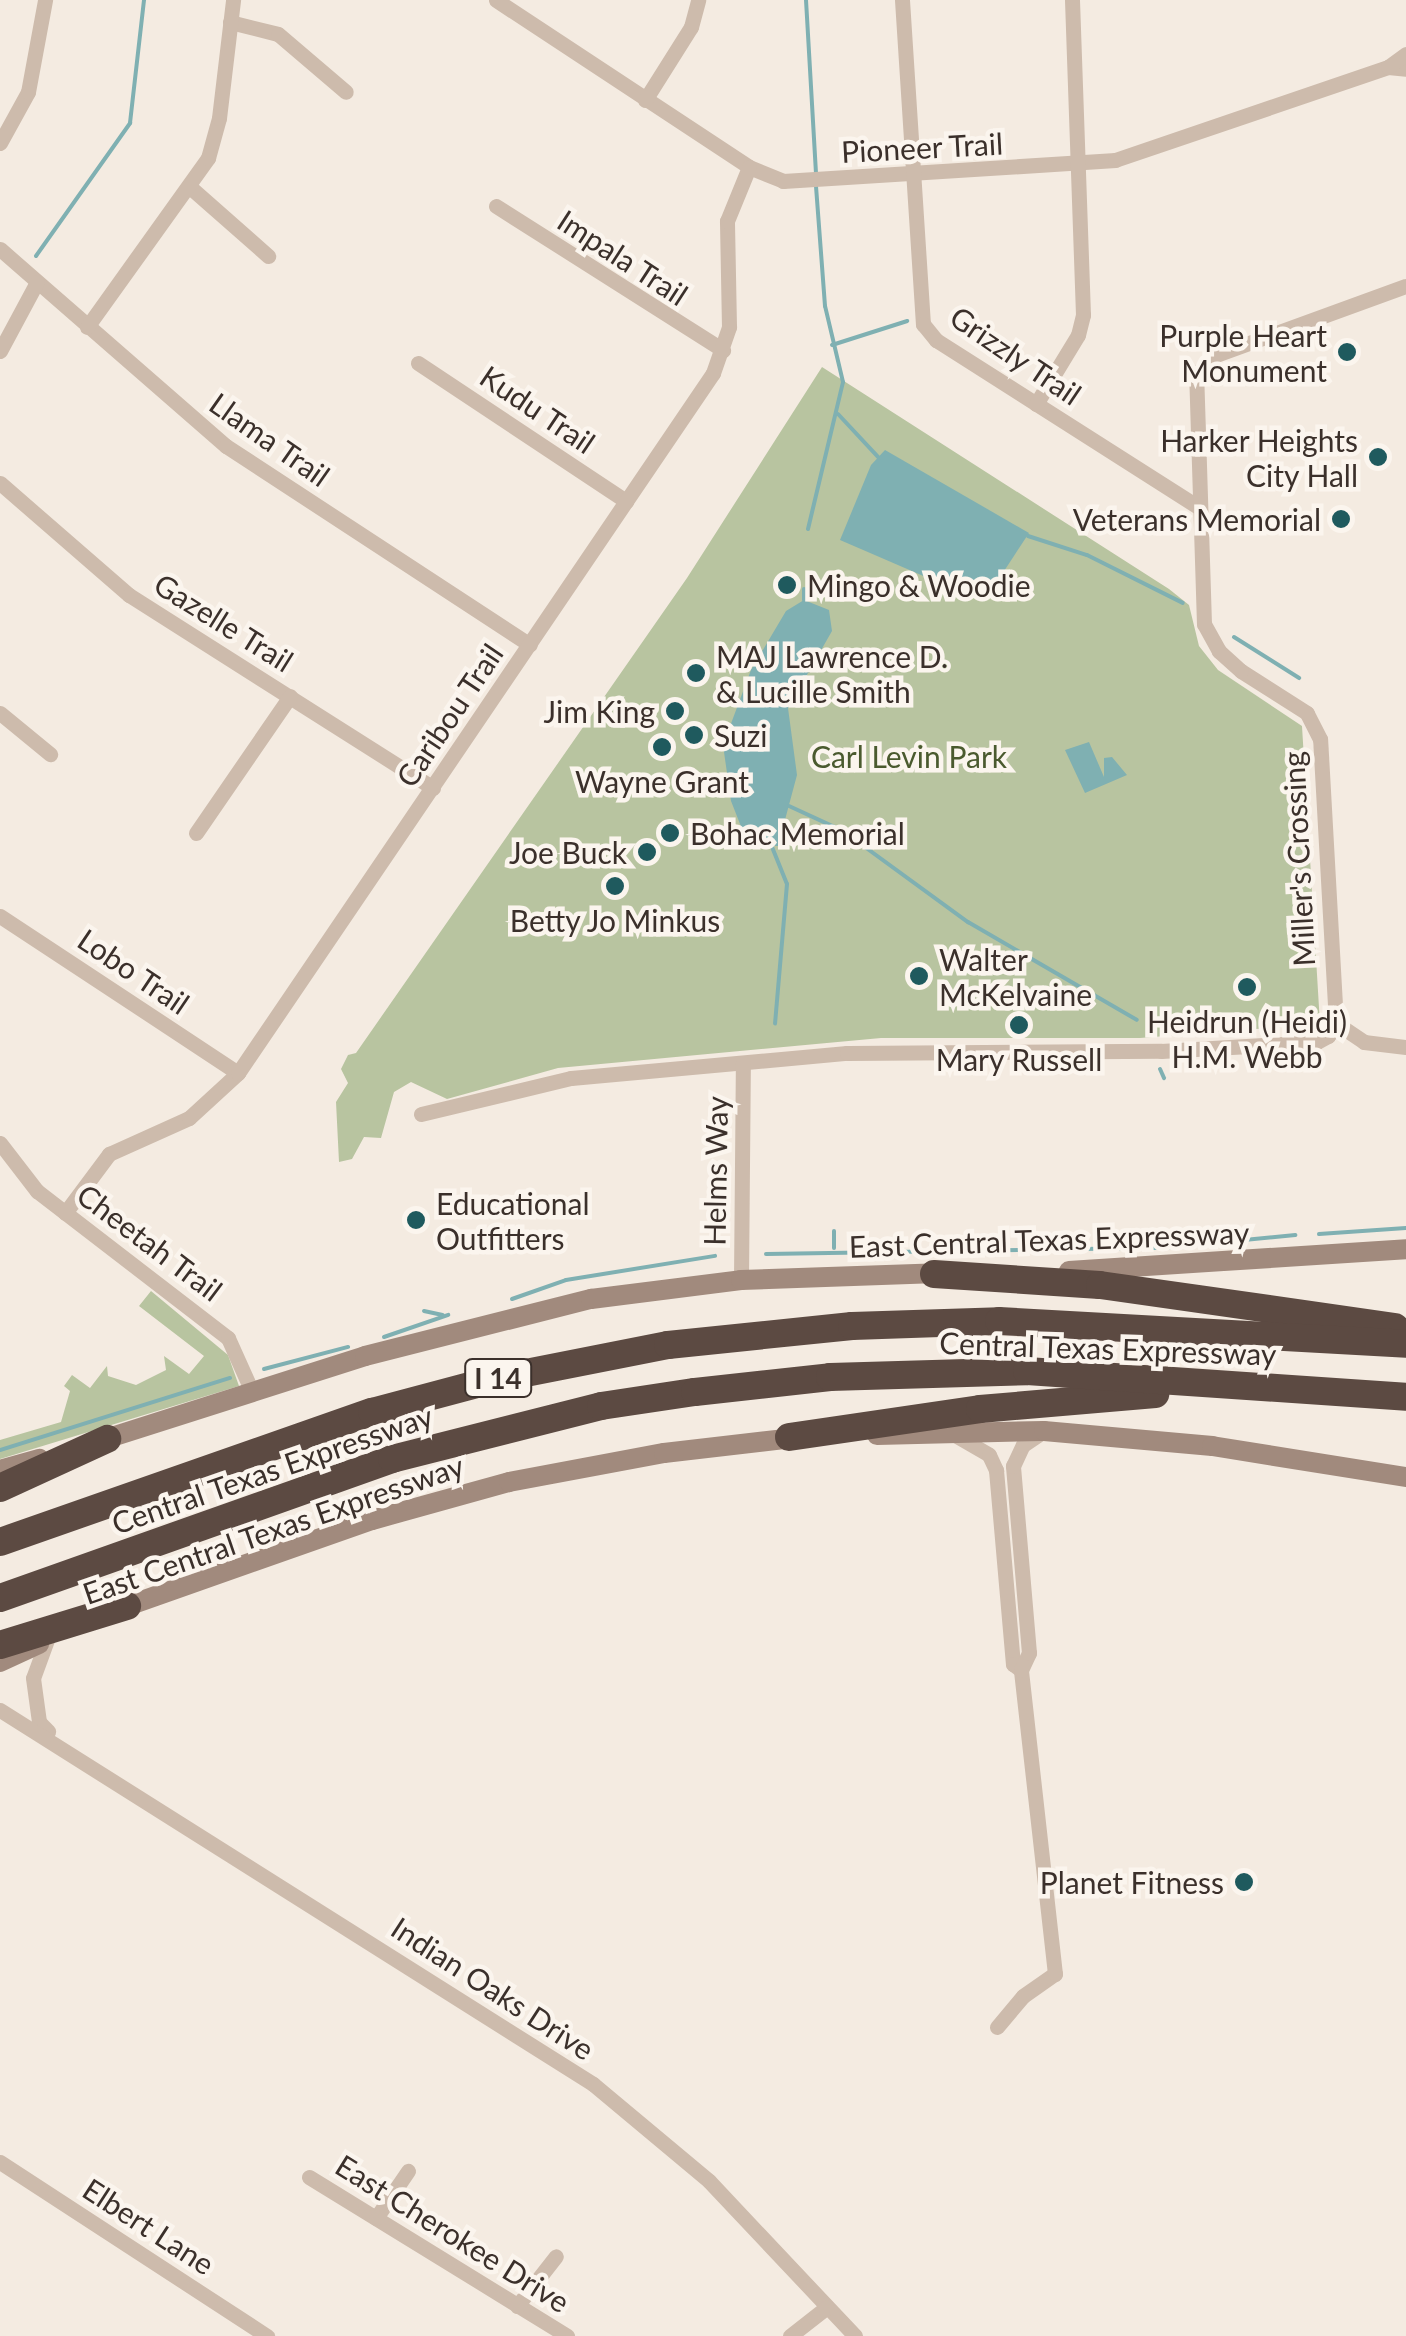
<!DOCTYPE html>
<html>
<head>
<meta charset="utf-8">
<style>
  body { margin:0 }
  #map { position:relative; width:1406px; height:2336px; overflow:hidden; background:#f4ebe1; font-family:Lato,sans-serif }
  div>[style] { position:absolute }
  .green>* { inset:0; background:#b8c4a0 }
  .water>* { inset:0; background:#7fb0b2 }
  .stream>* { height:4px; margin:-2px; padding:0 2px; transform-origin:2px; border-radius:2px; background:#7fb0b2 }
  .minor>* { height:15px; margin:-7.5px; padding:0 7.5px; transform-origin:7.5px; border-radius:7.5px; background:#cdbbac }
  .secondary>* { height:20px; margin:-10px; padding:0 10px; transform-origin:10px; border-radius:10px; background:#a18a7d }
  .motorway>* { height:28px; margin:-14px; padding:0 14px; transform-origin:14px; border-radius:14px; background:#5c4a42 }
  .dots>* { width:28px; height:28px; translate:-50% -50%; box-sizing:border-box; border:5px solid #fbf5ee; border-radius:50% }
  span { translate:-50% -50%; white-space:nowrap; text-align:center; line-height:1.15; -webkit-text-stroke:9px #fbf5ee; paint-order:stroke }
  .shield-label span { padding:2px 8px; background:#fbf5ee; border:2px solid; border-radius:8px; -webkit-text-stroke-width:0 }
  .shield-label { font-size:28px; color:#3b302b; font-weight:700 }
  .street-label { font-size:30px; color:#3b302b }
  .poi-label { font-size:30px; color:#3b302b }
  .right { translate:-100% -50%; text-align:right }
  .left { translate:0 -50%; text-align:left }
  .park-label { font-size:30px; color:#4a5a2e }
</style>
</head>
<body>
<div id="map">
  <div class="green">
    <div style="clip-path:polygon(822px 367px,1169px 589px,1189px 605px,1199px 646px,1218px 670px,1302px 726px,1320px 1024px,1140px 1038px,881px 1038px,558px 1068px,447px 1099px,411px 1082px,394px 1092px,381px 1138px,364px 1137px,352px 1159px,339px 1162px,336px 1102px,348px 1083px,341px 1069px,348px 1055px,356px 1053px,687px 578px)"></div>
    <div style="clip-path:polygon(151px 1291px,228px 1355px,239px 1386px,0 1459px,0 1440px,61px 1422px,70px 1391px,64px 1386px,72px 1375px,90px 1388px,107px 1366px,108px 1376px,136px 1385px,166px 1370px,164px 1356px,189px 1374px,204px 1356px,139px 1306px)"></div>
  </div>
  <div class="water">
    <div style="clip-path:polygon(885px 450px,1029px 533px,991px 591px,972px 597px,840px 540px,871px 465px)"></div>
    <div style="clip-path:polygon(804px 600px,829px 610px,832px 631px,788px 708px,797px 775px,778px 846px,759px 845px,742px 829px,731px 801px,723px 745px,751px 670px,786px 611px)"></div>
    <div style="clip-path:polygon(1089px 742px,1104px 777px,1104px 758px,1112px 757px,1127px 775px,1085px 793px,1065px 750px)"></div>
  </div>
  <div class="stream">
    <div style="left:806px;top:0;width:176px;rotate:86.7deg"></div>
    <div style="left:36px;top:256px;width:163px;rotate:-54.7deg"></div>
    <div style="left:130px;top:123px;width:124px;rotate:-83.5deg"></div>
    <div style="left:832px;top:345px;width:79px;rotate:-17.7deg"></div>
    <div style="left:838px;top:414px;width:60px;rotate:47deg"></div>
    <div style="left:808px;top:529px;width:151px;rotate:-76.6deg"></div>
    <div style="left:843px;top:382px;width:78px;rotate:-103.3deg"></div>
    <div style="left:825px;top:306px;width:120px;rotate:-94.3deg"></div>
    <div style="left:1028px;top:536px;width:62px;rotate:17.9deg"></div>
    <div style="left:1087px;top:555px;width:107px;rotate:26.6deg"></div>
    <div style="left:804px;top:589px;width:11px;rotate:90deg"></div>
    <div style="left:1234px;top:637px;width:77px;rotate:32.2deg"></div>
    <div style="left:789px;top:806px;width:60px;rotate:24.8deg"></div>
    <div style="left:843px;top:831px;width:155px;rotate:36.1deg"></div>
    <div style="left:968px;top:922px;width:195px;rotate:30.1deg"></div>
    <div style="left:770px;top:842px;width:45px;rotate:68deg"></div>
    <div style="left:787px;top:884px;width:140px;rotate:94.9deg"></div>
    <div style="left:1160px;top:1069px;width:10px;rotate:66deg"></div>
    <div style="left:834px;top:1231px;width:17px;rotate:90deg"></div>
    <div style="left:1319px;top:1234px;width:87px;rotate:-3.9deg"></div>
    <div style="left:766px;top:1254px;width:397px;rotate:-0.9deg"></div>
    <div style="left:1163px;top:1248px;width:133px;rotate:-5.6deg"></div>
    <div style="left:512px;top:1299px;width:57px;rotate:-19.4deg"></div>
    <div style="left:566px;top:1280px;width:151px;rotate:-9.2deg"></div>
    <div style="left:424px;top:1311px;width:19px;rotate:12deg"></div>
    <div style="left:384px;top:1337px;width:68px;rotate:-19deg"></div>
    <div style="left:264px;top:1369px;width:87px;rotate:-14.7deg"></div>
    <div style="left:0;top:1450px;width:241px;rotate:-17.4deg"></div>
  </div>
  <div class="minor">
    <div style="left:496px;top:0;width:303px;rotate:33.4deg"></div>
    <div style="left:749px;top:167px;width:37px;rotate:22deg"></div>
    <div style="left:783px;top:181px;width:333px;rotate:-3.6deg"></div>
    <div style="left:1115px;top:160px;width:288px;rotate:-18.8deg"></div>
    <div style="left:1388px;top:67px;width:18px;rotate:6deg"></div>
    <div style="left:902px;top:0;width:325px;rotate:86.3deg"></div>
    <div style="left:923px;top:324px;width:21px;rotate:51deg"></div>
    <div style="left:936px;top:340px;width:313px;rotate:32.5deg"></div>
    <div style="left:230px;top:22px;width:49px;rotate:14deg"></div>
    <div style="left:278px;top:34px;width:89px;rotate:40.5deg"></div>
    <div style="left:1388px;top:67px;width:22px;rotate:-36deg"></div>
    <div style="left:645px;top:100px;width:86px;rotate:-57.8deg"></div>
    <div style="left:691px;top:27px;width:28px;rotate:-75deg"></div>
    <div style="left:0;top:143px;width:58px;rotate:-61.2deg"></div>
    <div style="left:28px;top:92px;width:94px;rotate:-79.5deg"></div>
    <div style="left:191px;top:188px;width:103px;rotate:41.4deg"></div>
    <div style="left:496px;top:206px;width:269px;rotate:32.4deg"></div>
    <div style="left:0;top:249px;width:300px;rotate:41.1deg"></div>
    <div style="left:226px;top:446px;width:363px;rotate:33.2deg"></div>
    <div style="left:87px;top:327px;width:208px;rotate:-54.4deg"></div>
    <div style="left:208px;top:158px;width:41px;rotate:-74.6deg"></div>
    <div style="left:219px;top:118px;width:119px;rotate:-83.2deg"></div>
    <div style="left:0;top:351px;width:78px;rotate:-61.8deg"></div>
    <div style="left:418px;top:363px;width:250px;rotate:33.6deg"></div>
    <div style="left:1036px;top:404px;width:81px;rotate:-58.7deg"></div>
    <div style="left:1078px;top:335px;width:21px;rotate:-76deg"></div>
    <div style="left:1083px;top:315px;width:315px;rotate:-92deg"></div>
    <div style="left:0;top:483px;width:171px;rotate:41deg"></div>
    <div style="left:129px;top:595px;width:360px;rotate:32.4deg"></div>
    <div style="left:0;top:713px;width:65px;rotate:39.4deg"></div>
    <div style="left:196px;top:833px;width:166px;rotate:-55.5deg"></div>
    <div style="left:0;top:916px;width:285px;rotate:33.4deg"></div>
    <div style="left:1336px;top:1023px;width:34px;rotate:34deg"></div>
    <div style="left:1364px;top:1042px;width:42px;rotate:6.8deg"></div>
    <div style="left:421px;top:1114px;width:154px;rotate:-13.5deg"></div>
    <div style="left:571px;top:1078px;width:277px;rotate:-5.2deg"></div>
    <div style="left:847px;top:1053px;width:314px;rotate:-0.4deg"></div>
    <div style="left:1161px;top:1051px;width:156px;rotate:-3.3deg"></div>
    <div style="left:1317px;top:1042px;width:13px;rotate:-29deg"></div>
    <div style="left:1328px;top:1036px;width:15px;rotate:-58deg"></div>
    <div style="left:1336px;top:1023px;width:284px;rotate:-93.2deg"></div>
    <div style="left:1320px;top:739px;width:29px;rotate:-117deg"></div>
    <div style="left:1307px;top:713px;width:78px;rotate:-147.5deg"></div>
    <div style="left:1241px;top:671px;width:30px;rotate:-138deg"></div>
    <div style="left:1219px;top:651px;width:31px;rotate:-119deg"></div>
    <div style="left:1204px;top:624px;width:250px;rotate:-91.8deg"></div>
    <div style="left:1196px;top:374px;width:28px;rotate:-44deg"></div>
    <div style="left:1216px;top:355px;width:202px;rotate:-20deg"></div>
    <div style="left:0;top:1143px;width:61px;rotate:52.4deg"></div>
    <div style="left:37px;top:1191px;width:241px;rotate:37.6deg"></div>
    <div style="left:228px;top:1338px;width:61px;rotate:65.9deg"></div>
    <div style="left:65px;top:1213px;width:74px;rotate:-53.3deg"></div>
    <div style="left:109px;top:1154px;width:88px;rotate:-24.2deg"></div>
    <div style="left:189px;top:1118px;width:67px;rotate:-42.6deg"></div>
    <div style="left:238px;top:1073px;width:846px;rotate:-55.84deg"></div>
    <div style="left:713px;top:373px;width:49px;rotate:-70.8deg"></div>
    <div style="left:729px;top:327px;width:106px;rotate:-91.1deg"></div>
    <div style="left:727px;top:221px;width:58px;rotate:-67.8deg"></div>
    <div style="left:741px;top:1280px;width:217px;rotate:-89.5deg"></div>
    <div style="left:955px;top:1435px;width:39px;rotate:30deg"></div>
    <div style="left:989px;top:1455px;width:17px;rotate:65deg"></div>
    <div style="left:996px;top:1470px;width:195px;rotate:85deg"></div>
    <div style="left:1013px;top:1664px;width:10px;rotate:37deg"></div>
    <div style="left:47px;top:1640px;width:40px;rotate:110.2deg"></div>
    <div style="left:33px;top:1678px;width:44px;rotate:82.2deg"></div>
    <div style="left:39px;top:1722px;width:13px;rotate:45deg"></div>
    <div style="left:0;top:1710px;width:701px;rotate:32.24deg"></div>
    <div style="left:593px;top:2084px;width:151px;rotate:39.9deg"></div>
    <div style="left:709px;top:2181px;width:213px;rotate:46.7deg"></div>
    <div style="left:997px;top:2027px;width:40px;rotate:-50deg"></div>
    <div style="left:1023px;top:1996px;width:39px;rotate:-35deg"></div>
    <div style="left:1055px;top:1974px;width:306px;rotate:-96.4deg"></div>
    <div style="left:1021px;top:1670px;width:19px;rotate:-65deg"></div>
    <div style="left:1029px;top:1653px;width:188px;rotate:-94.9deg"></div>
    <div style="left:1013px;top:1466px;width:23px;rotate:-65deg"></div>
    <div style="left:1023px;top:1445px;width:25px;rotate:-34deg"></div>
    <div style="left:0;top:2162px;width:319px;rotate:33.1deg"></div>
    <div style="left:309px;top:2177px;width:303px;rotate:31.6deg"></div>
    <div style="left:376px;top:2218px;width:57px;rotate:-55.8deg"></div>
    <div style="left:517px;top:2306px;width:63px;rotate:-52deg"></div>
    <div style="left:790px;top:2336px;width:47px;rotate:-38.1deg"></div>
  </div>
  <div class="secondary">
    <div style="left:1069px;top:1271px;width:338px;rotate:-3.7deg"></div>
    <div style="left:877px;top:1435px;width:167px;rotate:-1.4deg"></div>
    <div style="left:1044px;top:1431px;width:169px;rotate:5.1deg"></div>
    <div style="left:1212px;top:1446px;width:196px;rotate:9.1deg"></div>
    <div style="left:96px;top:1442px;width:282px;rotate:-17.7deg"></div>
    <div style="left:365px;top:1356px;width:233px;rotate:-14.2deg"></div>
    <div style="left:591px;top:1299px;width:151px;rotate:-7.2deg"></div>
    <div style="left:741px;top:1280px;width:204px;rotate:-2deg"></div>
    <div style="left:0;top:1470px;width:41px;rotate:-15.8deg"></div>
    <div style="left:116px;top:1610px;width:271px;rotate:-19.4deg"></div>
    <div style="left:372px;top:1520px;width:142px;rotate:-15.5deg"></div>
    <div style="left:509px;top:1482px;width:158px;rotate:-10.6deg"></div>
    <div style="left:664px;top:1453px;width:140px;rotate:-6.6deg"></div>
    <div style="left:0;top:1662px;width:43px;rotate:-24.8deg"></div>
  </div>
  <div class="motorway">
    <div style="left:934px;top:1274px;width:166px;rotate:3.8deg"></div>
    <div style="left:1100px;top:1285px;width:298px;rotate:8.1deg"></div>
    <div style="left:789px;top:1437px;width:193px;rotate:-8.3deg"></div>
    <div style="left:980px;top:1409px;width:176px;rotate:-4.9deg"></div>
    <div style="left:0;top:1488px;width:118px;rotate:-24.6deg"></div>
    <div style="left:0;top:1542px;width:394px;rotate:-19.3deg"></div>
    <div style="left:372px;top:1412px;width:132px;rotate:-14.9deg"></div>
    <div style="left:500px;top:1378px;width:171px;rotate:-11.1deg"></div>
    <div style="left:668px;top:1345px;width:185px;rotate:-5.9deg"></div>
    <div style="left:852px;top:1326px;width:147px;rotate:-1.9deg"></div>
    <div style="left:999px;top:1321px;width:408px;rotate:3.2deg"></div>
    <div style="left:0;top:1598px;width:416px;rotate:-19.5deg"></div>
    <div style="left:392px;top:1459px;width:216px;rotate:-14.2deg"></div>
    <div style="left:601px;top:1406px;width:95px;rotate:-8.5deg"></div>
    <div style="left:695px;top:1392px;width:136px;rotate:-6.3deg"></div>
    <div style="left:830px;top:1377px;width:197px;rotate:-1.7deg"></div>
    <div style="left:1027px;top:1371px;width:380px;rotate:3.9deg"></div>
    <div style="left:0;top:1645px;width:133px;rotate:-17.1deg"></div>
  </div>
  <div class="dots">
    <div style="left:1347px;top:352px;background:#1f5a5e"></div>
    <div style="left:1378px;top:457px;background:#1f5a5e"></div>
    <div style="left:1341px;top:519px;background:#1f5a5e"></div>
    <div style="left:787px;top:585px;background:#1f5a5e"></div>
    <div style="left:696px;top:673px;background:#1f5a5e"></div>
    <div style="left:675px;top:711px;background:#1f5a5e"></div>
    <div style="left:694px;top:735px;background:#1f5a5e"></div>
    <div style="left:662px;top:747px;background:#1f5a5e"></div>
    <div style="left:670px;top:833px;background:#1f5a5e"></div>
    <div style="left:647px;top:852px;background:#1f5a5e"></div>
    <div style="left:615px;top:886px;background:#1f5a5e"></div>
    <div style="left:919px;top:976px;background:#1f5a5e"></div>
    <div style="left:1247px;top:987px;background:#1f5a5e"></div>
    <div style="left:1019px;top:1025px;background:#1f5a5e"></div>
    <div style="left:416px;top:1220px;background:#1f5a5e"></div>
    <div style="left:1244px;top:1882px;background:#1f5a5e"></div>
  </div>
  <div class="shield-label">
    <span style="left:498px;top:1378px">I 14</span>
  </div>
  <div class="street-label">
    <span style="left:922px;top:147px;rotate:-3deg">Pioneer Trail</span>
    <span style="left:623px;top:257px;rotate:33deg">Impala Trail</span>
    <span style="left:1016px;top:355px;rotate:34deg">Grizzly Trail</span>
    <span style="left:538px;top:409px;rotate:34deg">Kudu Trail</span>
    <span style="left:270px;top:439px;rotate:35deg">Llama Trail</span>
    <span style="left:224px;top:622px;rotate:32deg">Gazelle Trail</span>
    <span style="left:449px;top:715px;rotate:-56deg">Caribou Trail</span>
    <span style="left:1298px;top:859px;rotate:-93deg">Miller's Crossing</span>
    <span style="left:134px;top:971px;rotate:34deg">Lobo Trail</span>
    <span style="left:715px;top:1171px;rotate:-89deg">Helms Way</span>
    <span style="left:1049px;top:1239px;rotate:-2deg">East Central Texas Expressway</span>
    <span style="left:150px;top:1242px;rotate:37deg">Cheetah Trail</span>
    <span style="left:1108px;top:1348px;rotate:2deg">Central Texas Expressway</span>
    <span style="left:272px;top:1469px;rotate:-19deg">Central Texas Expressway</span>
    <span style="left:273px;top:1529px;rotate:-19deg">East Central Texas Expressway</span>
    <span style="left:493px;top:1988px;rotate:33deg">Indian Oaks Drive</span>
    <span style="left:149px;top:2226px;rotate:33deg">Elbert Lane</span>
    <span style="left:453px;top:2233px;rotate:32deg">East Cherokee Drive</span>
  </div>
  <div class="poi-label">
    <span class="right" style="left:1327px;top:352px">Purple Heart<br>Monument</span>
    <span class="right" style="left:1358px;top:457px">Harker Heights<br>City Hall</span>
    <span class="right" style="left:1321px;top:519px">Veterans Memorial</span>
    <span class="left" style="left:807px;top:585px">Mingo &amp; Woodie</span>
    <span class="left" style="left:716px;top:673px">MAJ Lawrence D.<br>&amp; Lucille Smith</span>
    <span class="right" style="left:655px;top:711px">Jim King</span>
    <span class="left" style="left:714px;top:735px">Suzi</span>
    <span style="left:662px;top:781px">Wayne Grant</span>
    <span class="left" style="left:690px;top:833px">Bohac Memorial</span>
    <span class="right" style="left:627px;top:852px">Joe Buck</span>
    <span style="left:615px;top:920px">Betty Jo Minkus</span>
    <span class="left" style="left:939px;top:976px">Walter<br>McKelvaine</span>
    <span style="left:1247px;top:1038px">Heidrun (Heidi)<br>H.M. Webb</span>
    <span style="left:1019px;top:1059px">Mary Russell</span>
    <span class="left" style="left:436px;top:1220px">Educational<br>Outfitters</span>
    <span class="right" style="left:1224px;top:1882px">Planet Fitness</span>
  </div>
  <div class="park-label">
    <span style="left:909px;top:756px">Carl Levin Park</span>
  </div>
</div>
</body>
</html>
